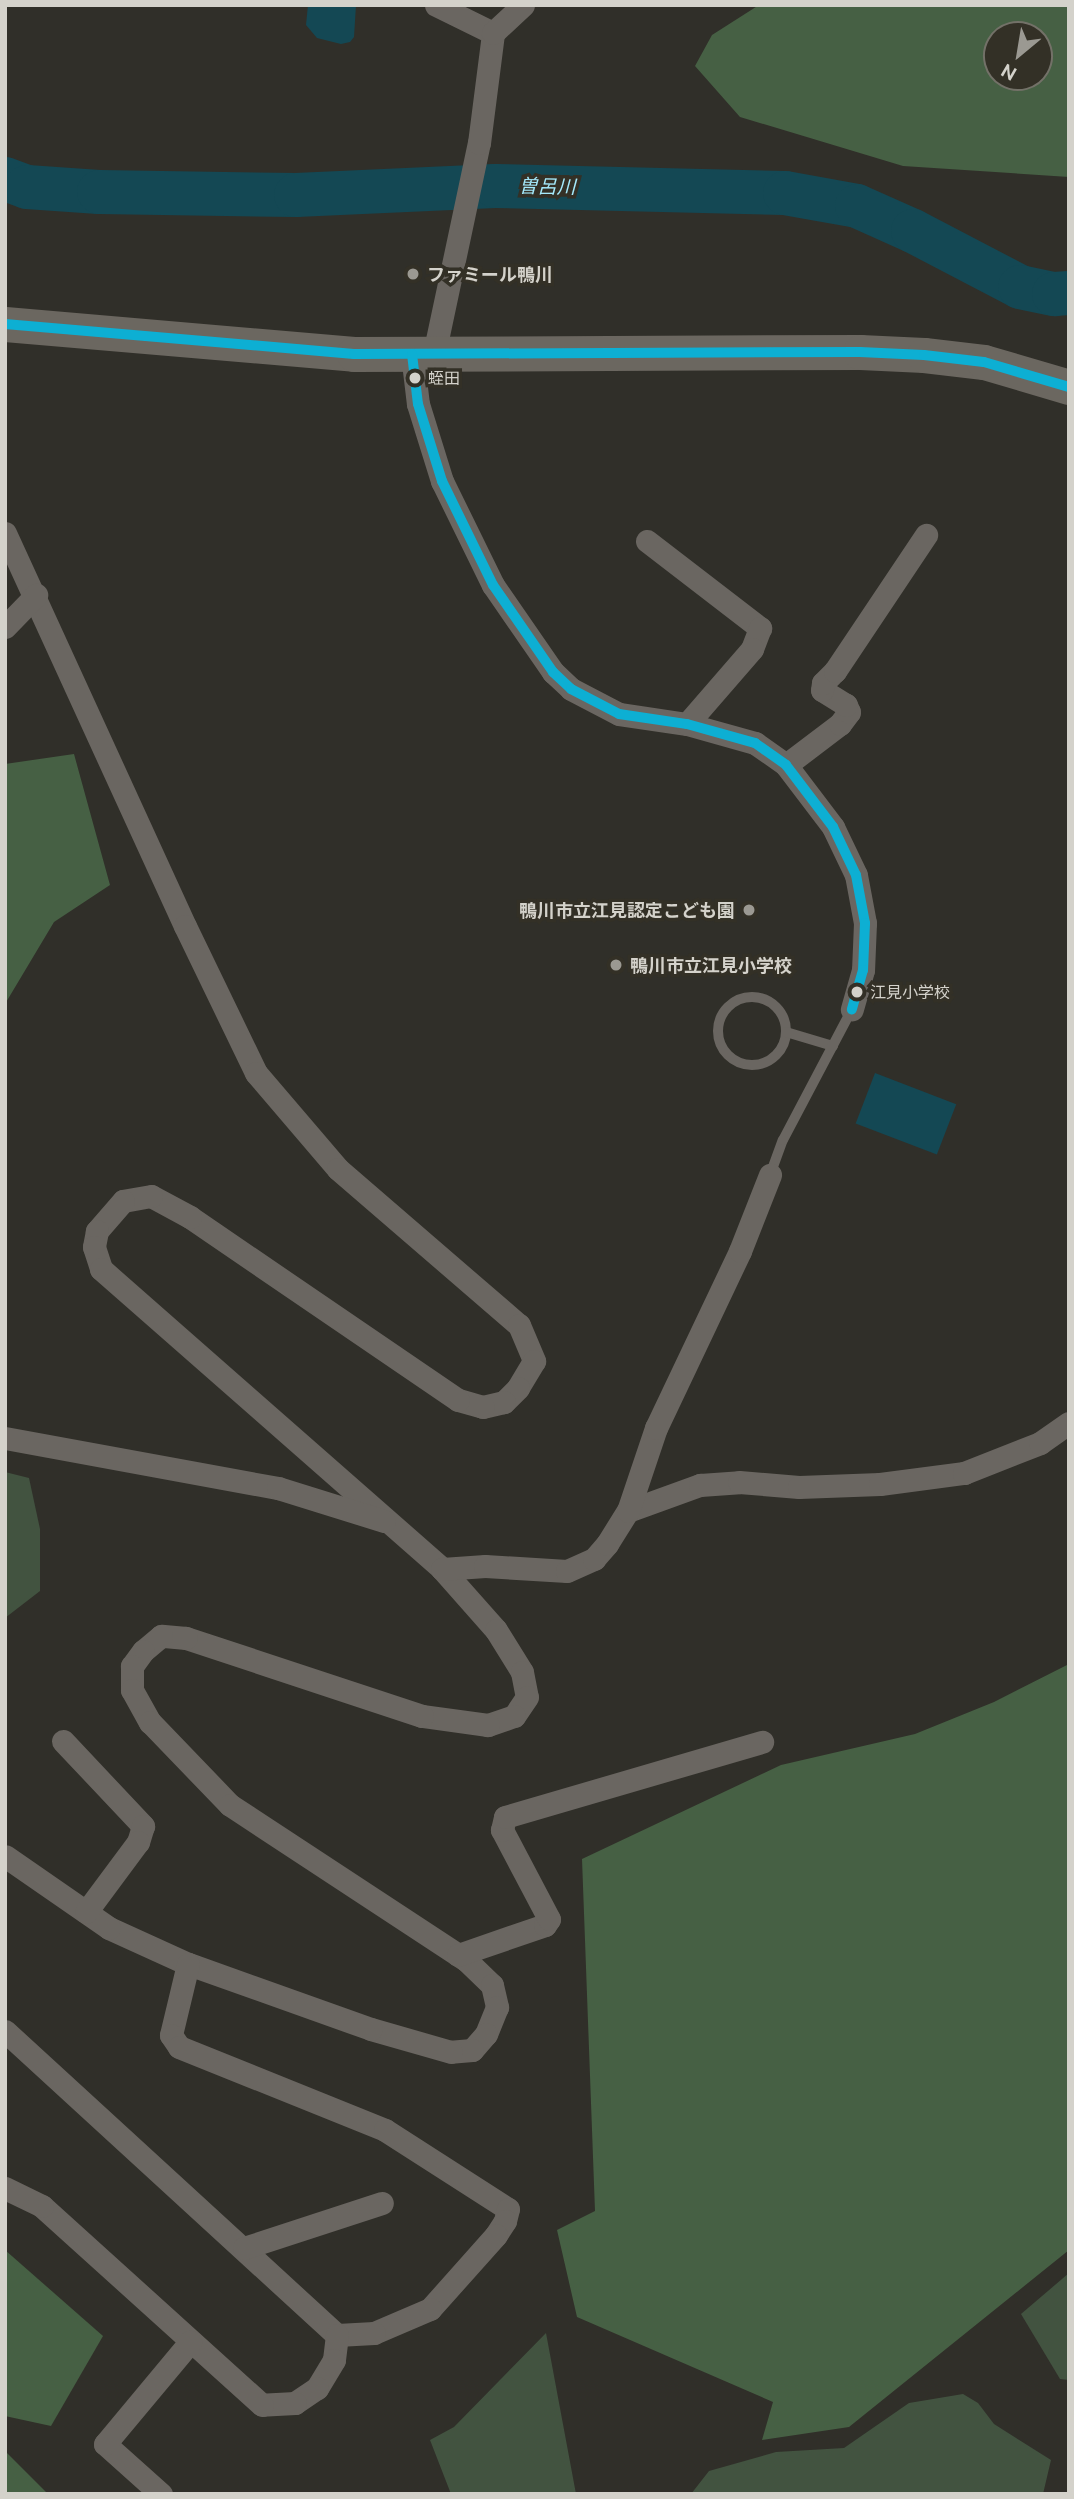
<!DOCTYPE html>
<html>
<head>
<meta charset="utf-8">
<style>
  body { margin:0 }
  #map { position:relative; width:1074px; height:2499px; overflow:hidden; background:#302f29; font-family:Ubuntu,"Noto Sans JP",sans-serif }
  div>[style] { position:absolute }
  .green>* { inset:0; background:#425340 }
  .forest>* { inset:0; background:#466044 }
  .water>* { inset:0; background:#144854; transform-origin:0 0 }
  .river>* { height:44px; margin:-22px; padding:0 22px; transform-origin:22px; border-radius:22px; background:#144854 }
  .lane>* { height:10px; margin:-5px; padding:0 5px; transform-origin:5px; border-radius:5px; background:#6a6661 }
  .lane>.ring { margin:-5px; padding:0; box-sizing:content-box; background:none; border:10px solid #6a6661; border-radius:50% }
  .street>* { height:23px; margin:-11.5px; padding:0 11.5px; transform-origin:11.5px; border-radius:11.5px; background:#6a6661 }
  .primary>* { height:35px; margin:-17.5px; padding:0 17.5px; transform-origin:17.5px; border-radius:17.5px; background:#6b6760 }
  .bus-1>* { height:10px; margin:-5px; padding:0 5px; transform-origin:5px; border-radius:5px; background:#0dafd3 }
  .dots>* { width:19px; height:19px; translate:-50% -50%; box-sizing:border-box; border:4px solid #333026; border-radius:50% }
  span { translate:-50% -50%; white-space:nowrap; text-align:center; line-height:1.15; -webkit-text-stroke:7px #333026; paint-order:stroke }
  .bus-label { font-size:16px; color:#d4d2cb }
  .left { translate:0 -50%; text-align:left }
  .poi-label { font-size:18px; color:#d4d2cb; font-weight:700 }
  .right { translate:-100% -50%; text-align:right }
  .water-label { font-size:19px; color:#a5eafc; font-style:italic }
  .frame { position:absolute; inset:0; border:7px solid #d4d2cb; pointer-events:none }
  .north { position:absolute; left:983px; top:21px; width:70px; height:70px; box-sizing:border-box; background:#333026; border:2px solid #737168; border-radius:50%; rotate:210deg; font-size:19px; font-weight:700; line-height:28px; text-align:center; color:#d4d2cb }
  .north::after { content:''; display:block; margin:auto; width:24px; height:32px; background:#9b9992; clip-path:polygon(50% 0,100% 100%,50% 72%,0 100%) }
</style>
</head>
<body>
<div id="map">
  <div class="green">
    <div style="clip-path:polygon(5px 1472px,29px 1478px,40px 1529px,40px 1591px,5px 1618px)"></div>
    <div style="clip-path:polygon(1069px 2273px,1069px 2380px,1060px 2379px,1021px 2314px)"></div>
    <div style="clip-path:polygon(546px 2333px,576px 2494px,451px 2494px,430px 2440px,454px 2427px)"></div>
    <div style="clip-path:polygon(963px 2394px,978px 2403px,994px 2424px,1051px 2460px,1043px 2494px,691px 2494px,709px 2471px,776px 2452px,844px 2448px,909px 2403px)"></div>
  </div>
  <div class="forest">
    <div style="clip-path:polygon(evenodd,759px 5px,1069px 5px,1069px 177px,903px 166px,740px 117px,695px 66px,712px 35px,759px 5px,997px 35px,1039px 35px,1039px 77px,997px 77px,997px 35px)"></div>
    <div style="clip-path:polygon(74px 754px,110px 885px,54px 922px,5px 1004px,5px 764px)"></div>
    <div style="clip-path:polygon(1069px 1664px,1069px 2250px,849px 2427px,762px 2440px,773px 2402px,577px 2317px,557px 2230px,595px 2211px,582px 1859px,781px 1765px,915px 1734px,994px 1702px)"></div>
    <div style="clip-path:polygon(5px 2250px,103px 2336px,51px 2426px,5px 2416px)"></div>
    <div style="clip-path:polygon(5px 2451px,48px 2494px,5px 2494px)"></div>
  </div>
  <div class="water">
    <div style="clip-path:polygon(308px 5px,356px 5px,354px 37px,350px 42px,341px 44px,317px 38px,306px 25px)"></div>
    <div style="left:875px;top:1073px;width:87px;height:54px;rotate:21deg"></div>
  </div>
  <div class="river">
    <div style="left:5px;top:179px;width:23px;rotate:20deg"></div>
    <div style="left:27px;top:187px;width:72px;rotate:4deg"></div>
    <div style="left:99px;top:192px;width:197px;rotate:0.9deg"></div>
    <div style="left:296px;top:195px;width:199px;rotate:-2.6deg"></div>
    <div style="left:495px;top:186px;width:290px;rotate:1.4deg"></div>
    <div style="left:785px;top:193px;width:73px;rotate:10.2deg"></div>
    <div style="left:857px;top:206px;width:61px;rotate:24.1deg"></div>
    <div style="left:913px;top:231px;width:121px;rotate:27.6deg"></div>
    <div style="left:1020px;top:287px;width:35px;rotate:12deg"></div>
    <div style="left:1054px;top:294px;width:15px;rotate:-4deg"></div>
  </div>
  <div class="lane">
    <div class="ring" style="left:718px;top:997px;width:58px;height:58px"></div>
    <div style="left:786px;top:1032px;width:49px;rotate:16.6deg"></div>
    <div style="left:770px;top:1175px;width:37px;rotate:-70deg"></div>
    <div style="left:783px;top:1140px;width:148px;rotate:-62.2deg"></div>
  </div>
  <div class="street">
    <div style="left:436px;top:5px;width:64px;rotate:26.2deg"></div>
    <div style="left:412px;top:354px;width:50px;rotate:83.2deg"></div>
    <div style="left:418px;top:404px;width:81px;rotate:72.7deg"></div>
    <div style="left:442px;top:481px;width:116px;rotate:63.9deg"></div>
    <div style="left:493px;top:585px;width:106px;rotate:55.4deg"></div>
    <div style="left:553px;top:672px;width:25px;rotate:43deg"></div>
    <div style="left:571px;top:689px;width:54px;rotate:27.5deg"></div>
    <div style="left:619px;top:714px;width:69px;rotate:8.4deg"></div>
    <div style="left:687px;top:724px;width:71px;rotate:15.6deg"></div>
    <div style="left:755px;top:743px;width:38px;rotate:35deg"></div>
    <div style="left:786px;top:765px;width:78px;rotate:52.8deg"></div>
    <div style="left:833px;top:827px;width:53px;rotate:64.4deg"></div>
    <div style="left:856px;top:875px;width:49px;rotate:79.4deg"></div>
    <div style="left:865px;top:923px;width:47px;rotate:92.4deg"></div>
    <div style="left:863px;top:970px;width:41px;rotate:105.8deg"></div>
    <div style="left:434px;top:354px;width:216px;rotate:-78deg"></div>
    <div style="left:479px;top:143px;width:111px;rotate:-82.7deg"></div>
    <div style="left:493px;top:33px;width:41px;rotate:-43deg"></div>
    <div style="left:5px;top:533px;width:432px;rotate:65.4deg"></div>
    <div style="left:185px;top:926px;width:163px;rotate:64.2deg"></div>
    <div style="left:256px;top:1073px;width:126px;rotate:49.5deg"></div>
    <div style="left:338px;top:1169px;width:239px;rotate:40.8deg"></div>
    <div style="left:519px;top:1325px;width:39px;rotate:67deg"></div>
    <div style="left:534px;top:1361px;width:31px;rotate:121deg"></div>
    <div style="left:518px;top:1388px;width:20px;rotate:135deg"></div>
    <div style="left:504px;top:1402px;width:22px;rotate:167deg"></div>
    <div style="left:483px;top:1407px;width:26px;rotate:-164deg"></div>
    <div style="left:458px;top:1400px;width:325px;rotate:-145.7deg"></div>
    <div style="left:190px;top:1217px;width:44px;rotate:-151.7deg"></div>
    <div style="left:151px;top:1196px;width:28px;rotate:170deg"></div>
    <div style="left:123px;top:1201px;width:40px;rotate:131deg"></div>
    <div style="left:97px;top:1231px;width:16px;rotate:101deg"></div>
    <div style="left:94px;top:1247px;width:23px;rotate:72deg"></div>
    <div style="left:101px;top:1269px;width:454px;rotate:41.3deg"></div>
    <div style="left:442px;top:1569px;width:81px;rotate:48.5deg"></div>
    <div style="left:496px;top:1630px;width:49px;rotate:58.2deg"></div>
    <div style="left:522px;top:1672px;width:25px;rotate:79deg"></div>
    <div style="left:527px;top:1697px;width:23px;rotate:124deg"></div>
    <div style="left:514px;top:1716px;width:28px;rotate:161deg"></div>
    <div style="left:488px;top:1725px;width:67px;rotate:-172.2deg"></div>
    <div style="left:422px;top:1716px;width:249px;rotate:-161.7deg"></div>
    <div style="left:186px;top:1638px;width:25px;rotate:-175deg"></div>
    <div style="left:161px;top:1636px;width:23px;rotate:140deg"></div>
    <div style="left:143px;top:1651px;width:19px;rotate:126deg"></div>
    <div style="left:132px;top:1666px;width:24px;rotate:90deg"></div>
    <div style="left:132px;top:1690px;width:37px;rotate:61deg"></div>
    <div style="left:150px;top:1722px;width:115px;rotate:46.1deg"></div>
    <div style="left:230px;top:1805px;width:282px;rotate:33.3deg"></div>
    <div style="left:466px;top:1960px;width:36px;rotate:44deg"></div>
    <div style="left:492px;top:1985px;width:23px;rotate:77deg"></div>
    <div style="left:497px;top:2007px;width:29px;rotate:112deg"></div>
    <div style="left:486px;top:2034px;width:21px;rotate:131deg"></div>
    <div style="left:472px;top:2050px;width:21px;rotate:175deg"></div>
    <div style="left:451px;top:2052px;width:83px;rotate:-164deg"></div>
    <div style="left:371px;top:2029px;width:194px;rotate:-160.4deg"></div>
    <div style="left:188px;top:1964px;width:87px;rotate:-155.5deg"></div>
    <div style="left:109px;top:1928px;width:126px;rotate:-145.3deg"></div>
    <div style="left:647px;top:541px;width:143px;rotate:37.6deg"></div>
    <div style="left:760px;top:628px;width:22px;rotate:111deg"></div>
    <div style="left:752px;top:649px;width:99px;rotate:130.9deg"></div>
    <div style="left:5px;top:627px;width:45px;rotate:-45.9deg"></div>
    <div style="left:786px;top:765px;width:68px;rotate:-37.2deg"></div>
    <div style="left:840px;top:724px;width:15px;rotate:-53deg"></div>
    <div style="left:849px;top:712px;width:8px;rotate:-113deg"></div>
    <div style="left:846px;top:705px;width:28px;rotate:-148deg"></div>
    <div style="left:822px;top:690px;width:7px;rotate:-82deg"></div>
    <div style="left:823px;top:683px;width:17px;rotate:-45deg"></div>
    <div style="left:835px;top:671px;width:164px;rotate:-56.2deg"></div>
    <div style="left:5px;top:1438px;width:278px;rotate:10.4deg"></div>
    <div style="left:278px;top:1488px;width:111px;rotate:17.3deg"></div>
    <div style="left:628px;top:1511px;width:77px;rotate:-19.9deg"></div>
    <div style="left:700px;top:1485px;width:39px;rotate:-4deg"></div>
    <div style="left:739px;top:1482px;width:60px;rotate:4.8deg"></div>
    <div style="left:799px;top:1487px;width:81px;rotate:-2.1deg"></div>
    <div style="left:880px;top:1484px;width:85px;rotate:-7.5deg"></div>
    <div style="left:964px;top:1473px;width:82px;rotate:-21.5deg"></div>
    <div style="left:1040px;top:1443px;width:35px;rotate:-35deg"></div>
    <div style="left:442px;top:1569px;width:43px;rotate:-4deg"></div>
    <div style="left:485px;top:1566px;width:82px;rotate:3.5deg"></div>
    <div style="left:567px;top:1571px;width:30px;rotate:-24deg"></div>
    <div style="left:594px;top:1559px;width:20px;rotate:-49deg"></div>
    <div style="left:607px;top:1544px;width:39px;rotate:-58deg"></div>
    <div style="left:628px;top:1511px;width:88px;rotate:-71.4deg"></div>
    <div style="left:656px;top:1428px;width:196px;rotate:-64.6deg"></div>
    <div style="left:740px;top:1251px;width:82px;rotate:-68.5deg"></div>
    <div style="left:63px;top:1741px;width:117px;rotate:46.7deg"></div>
    <div style="left:143px;top:1826px;width:17px;rotate:107deg"></div>
    <div style="left:138px;top:1842px;width:87px;rotate:126.6deg"></div>
    <div style="left:458px;top:1955px;width:92px;rotate:-19deg"></div>
    <div style="left:545px;top:1925px;width:7px;rotate:-56deg"></div>
    <div style="left:549px;top:1919px;width:101px;rotate:-117.8deg"></div>
    <div style="left:502px;top:1830px;width:13px;rotate:-77deg"></div>
    <div style="left:505px;top:1817px;width:268px;rotate:-16.3deg"></div>
    <div style="left:188px;top:1964px;width:73px;rotate:103.5deg"></div>
    <div style="left:171px;top:2035px;width:14px;rotate:56deg"></div>
    <div style="left:179px;top:2047px;width:222px;rotate:21.9deg"></div>
    <div style="left:385px;top:2130px;width:146px;rotate:32.7deg"></div>
    <div style="left:508px;top:2209px;width:12px;rotate:104deg"></div>
    <div style="left:505px;top:2221px;width:17px;rotate:123deg"></div>
    <div style="left:496px;top:2235px;width:99px;rotate:131.7deg"></div>
    <div style="left:430px;top:2309px;width:61px;rotate:156.8deg"></div>
    <div style="left:374px;top:2333px;width:37px;rotate:177deg"></div>
    <div style="left:5px;top:2031px;width:450px;rotate:42.5deg"></div>
    <div style="left:337px;top:2335px;width:25px;rotate:97deg"></div>
    <div style="left:334px;top:2360px;width:33px;rotate:121deg"></div>
    <div style="left:317px;top:2388px;width:27px;rotate:146deg"></div>
    <div style="left:295px;top:2403px;width:33px;rotate:177deg"></div>
    <div style="left:262px;top:2405px;width:297px;rotate:-137.9deg"></div>
    <div style="left:42px;top:2206px;width:41px;rotate:-154.1deg"></div>
    <div style="left:244px;top:2248px;width:145px;rotate:-18.1deg"></div>
    <div style="left:161px;top:2494px;width:75px;rotate:-138.2deg"></div>
    <div style="left:105px;top:2444px;width:133px;rotate:-50.2deg"></div>
  </div>
  <div class="primary">
    <div style="left:5px;top:324px;width:350px;rotate:4.9deg"></div>
    <div style="left:354px;top:354px;width:506px;rotate:-0.23deg"></div>
    <div style="left:860px;top:352px;width:64px;rotate:2.7deg"></div>
    <div style="left:924px;top:355px;width:60px;rotate:6.7deg"></div>
    <div style="left:984px;top:362px;width:89px;rotate:16.4deg"></div>
  </div>
  <div class="bus-1">
    <div style="left:5px;top:324px;width:350px;rotate:4.9deg"></div>
    <div style="left:354px;top:354px;width:506px;rotate:-0.23deg"></div>
    <div style="left:860px;top:352px;width:64px;rotate:2.7deg"></div>
    <div style="left:924px;top:355px;width:60px;rotate:6.7deg"></div>
    <div style="left:984px;top:362px;width:89px;rotate:16.4deg"></div>
    <div style="left:412px;top:354px;width:50px;rotate:83.2deg"></div>
    <div style="left:418px;top:404px;width:81px;rotate:72.7deg"></div>
    <div style="left:442px;top:481px;width:116px;rotate:63.9deg"></div>
    <div style="left:493px;top:585px;width:106px;rotate:55.4deg"></div>
    <div style="left:553px;top:672px;width:25px;rotate:43deg"></div>
    <div style="left:571px;top:689px;width:54px;rotate:27.5deg"></div>
    <div style="left:619px;top:714px;width:69px;rotate:8.4deg"></div>
    <div style="left:687px;top:724px;width:71px;rotate:15.6deg"></div>
    <div style="left:755px;top:743px;width:38px;rotate:35deg"></div>
    <div style="left:786px;top:765px;width:78px;rotate:52.8deg"></div>
    <div style="left:833px;top:827px;width:53px;rotate:64.4deg"></div>
    <div style="left:856px;top:875px;width:49px;rotate:79.4deg"></div>
    <div style="left:865px;top:923px;width:47px;rotate:92.4deg"></div>
    <div style="left:863px;top:970px;width:41px;rotate:105.8deg"></div>
  </div>
  <div class="dots">
    <div style="left:413px;top:274px;background:#9b9992"></div>
    <div style="left:415px;top:378px;background:#d4d2cb"></div>
    <div style="left:749px;top:910px;background:#9b9992"></div>
    <div style="left:616px;top:965px;background:#9b9992"></div>
    <div style="left:857px;top:992px;background:#d4d2cb"></div>
  </div>
  <div class="bus-label">
    <span class="left" style="left:428px;top:378px">蛭田</span>
    <span class="left" style="left:870px;top:992px">江見小学校</span>
  </div>
  <div class="poi-label">
    <span class="left" style="left:427px;top:274px">ファミール鴨川</span>
    <span class="right" style="left:735px;top:910px">鴨川市立江見認定こども園</span>
    <span class="left" style="left:630px;top:965px">鴨川市立江見小学校</span>
  </div>
  <div class="water-label">
    <span style="left:547px;top:187px;rotate:1deg">曽呂川</span>
  </div>
  <div class="frame"></div>
  <div class="north">N</div>
</div>
</body>
</html>
